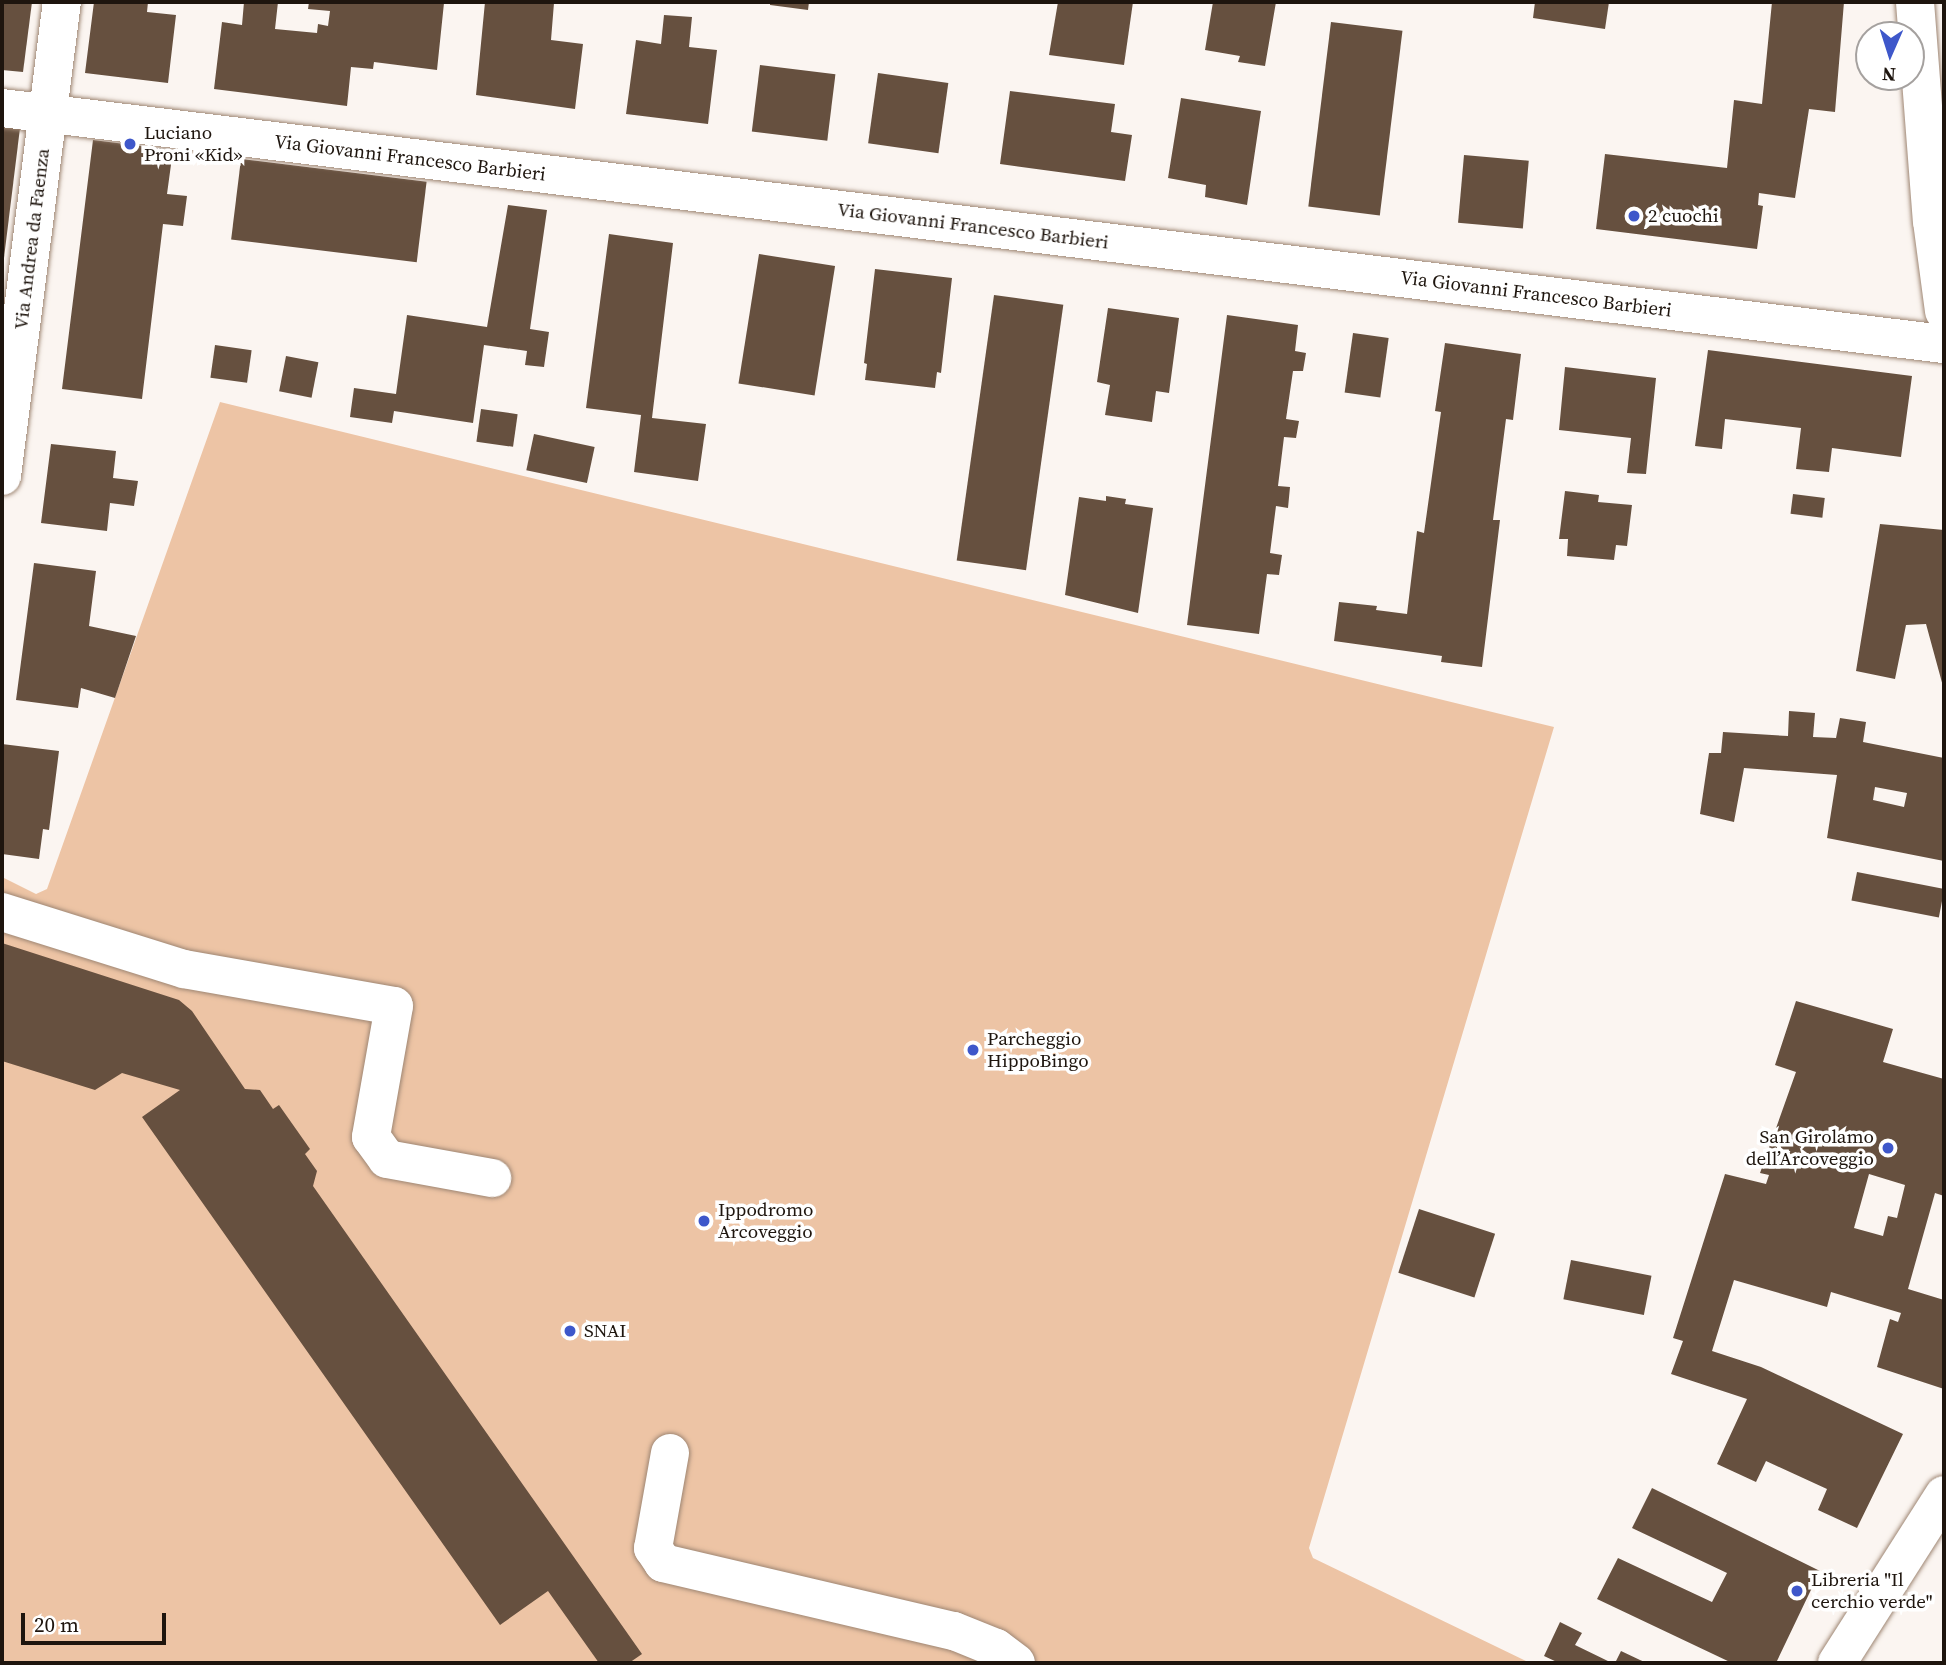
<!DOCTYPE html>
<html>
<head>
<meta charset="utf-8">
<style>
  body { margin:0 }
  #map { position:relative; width:1946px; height:1665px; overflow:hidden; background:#fbf5f1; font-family:"Source Serif 4",serif }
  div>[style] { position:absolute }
  .green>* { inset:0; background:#edc4a5 }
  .building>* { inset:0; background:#66503f; transform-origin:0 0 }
  .roads { filter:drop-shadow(0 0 2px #9e8673) drop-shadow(0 0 2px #9e8673) }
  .minor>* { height:38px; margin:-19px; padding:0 19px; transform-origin:19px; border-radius:19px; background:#fff }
  .dots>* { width:19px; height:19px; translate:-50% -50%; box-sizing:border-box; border:4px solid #fff; border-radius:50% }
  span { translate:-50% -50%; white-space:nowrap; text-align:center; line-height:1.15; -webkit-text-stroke:7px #fff; paint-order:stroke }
  .poi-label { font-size:19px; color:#1e150e }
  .left { translate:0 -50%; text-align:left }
  .right { translate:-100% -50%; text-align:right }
  .street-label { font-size:19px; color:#1e150e }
  .frame { position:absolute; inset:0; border:4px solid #1e150e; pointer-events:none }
  .north { position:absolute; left:1855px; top:21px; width:70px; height:70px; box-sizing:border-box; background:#fff; border:2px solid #a5a19f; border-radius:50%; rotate:183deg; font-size:19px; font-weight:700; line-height:28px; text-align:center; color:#1e150e }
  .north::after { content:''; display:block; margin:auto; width:24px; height:32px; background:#3e57ca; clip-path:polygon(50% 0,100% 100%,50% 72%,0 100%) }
  .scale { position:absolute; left:21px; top:1613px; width:145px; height:32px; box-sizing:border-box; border:4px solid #1e150e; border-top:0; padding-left:9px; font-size:21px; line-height:24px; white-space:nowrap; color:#1e150e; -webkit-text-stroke:5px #fff; paint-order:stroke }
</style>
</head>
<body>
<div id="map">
  <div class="green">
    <div style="clip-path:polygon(220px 402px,1554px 727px,1309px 1548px,1313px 1558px,1530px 1663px,2px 1663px,2px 877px,36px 894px,47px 889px)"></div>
  </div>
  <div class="building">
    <div style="clip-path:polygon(2px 2px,32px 2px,23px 72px,2px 70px)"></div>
    <div style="clip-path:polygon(94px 2px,148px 2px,147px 12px,176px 15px,168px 83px,85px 73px)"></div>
    <div style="clip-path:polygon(244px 2px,278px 2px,275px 29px,317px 33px,318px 24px,328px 26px,330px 11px,308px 9px,309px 2px,444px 3px,437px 70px,374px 62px,373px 69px,351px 67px,347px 106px,214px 89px,222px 22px,242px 25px)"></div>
    <div style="clip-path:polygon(485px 2px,554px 3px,551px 40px,583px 44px,575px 109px,476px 95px)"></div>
    <div style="clip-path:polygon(770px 2px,809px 2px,808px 10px,770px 5px)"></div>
    <div style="clip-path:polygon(1058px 2px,1133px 2px,1124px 65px,1049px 55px)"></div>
    <div style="clip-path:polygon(1213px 2px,1276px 2px,1265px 66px,1238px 62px,1240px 56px,1205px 50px)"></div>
    <div style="clip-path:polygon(1535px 2px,1609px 2px,1605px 29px,1533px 18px)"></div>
    <div style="clip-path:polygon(1772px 2px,1844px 2px,1835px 112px,1809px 109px,1795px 198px,1759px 193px,1758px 205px,1763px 206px,1757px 249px,1596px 229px,1605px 154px,1727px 168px,1734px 100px,1762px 104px)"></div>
    <div style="clip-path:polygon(664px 15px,692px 17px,689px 47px,717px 50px,708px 124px,626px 114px,636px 40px,661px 44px)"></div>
    <div style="left:1331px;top:22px;width:72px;height:186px;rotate:7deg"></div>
    <div style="left:760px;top:65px;width:76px;height:67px;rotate:7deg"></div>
    <div style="left:878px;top:73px;width:71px;height:71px;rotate:8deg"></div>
    <div style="clip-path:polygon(1010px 91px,1115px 104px,1111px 132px,1132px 135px,1125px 181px,1000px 164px)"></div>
    <div style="clip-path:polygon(1181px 98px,1261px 111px,1247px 205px,1205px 197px,1206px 185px,1168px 178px)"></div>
    <div style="clip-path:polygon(2px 126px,20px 128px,3px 266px,2px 266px)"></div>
    <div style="clip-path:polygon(93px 140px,173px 150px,167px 194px,187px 196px,183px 226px,163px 224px,142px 399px,62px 389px)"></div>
    <div style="left:1464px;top:155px;width:65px;height:68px;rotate:5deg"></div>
    <div style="left:241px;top:159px;width:187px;height:81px;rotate:7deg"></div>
    <div style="clip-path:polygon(508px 205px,547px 210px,530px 329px,549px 332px,544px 367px,525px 365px,527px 351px,484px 345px,473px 423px,394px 411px,392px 423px,350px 417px,354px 388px,396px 394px,407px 315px,487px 327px)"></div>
    <div style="clip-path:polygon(609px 234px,673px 243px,652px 418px,706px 424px,698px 481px,634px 472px,641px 415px,586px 408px)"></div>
    <div style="left:759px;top:254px;width:77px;height:131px;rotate:9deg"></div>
    <div style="clip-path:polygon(875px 269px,952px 278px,941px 373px,937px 372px,935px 388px,865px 380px,867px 364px,864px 363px)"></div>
    <div style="left:994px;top:295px;width:70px;height:268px;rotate:8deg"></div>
    <div style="clip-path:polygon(1108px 308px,1179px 318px,1169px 393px,1156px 391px,1152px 422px,1105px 415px,1110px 385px,1097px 382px)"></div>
    <div style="clip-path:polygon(1227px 315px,1298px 325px,1295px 351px,1306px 353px,1303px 371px,1293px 371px,1286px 419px,1299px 421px,1296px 438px,1284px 437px,1278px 486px,1290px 487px,1288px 508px,1276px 506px,1270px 553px,1282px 555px,1279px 575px,1267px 574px,1259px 634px,1187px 625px)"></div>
    <div style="left:1353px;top:333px;width:36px;height:60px;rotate:8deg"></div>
    <div style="clip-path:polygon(1445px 343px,1521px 354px,1513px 420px,1506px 419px,1493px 520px,1500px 520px,1482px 667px,1441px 662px,1442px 656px,1334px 641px,1339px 602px,1377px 606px,1376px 610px,1407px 614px,1417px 531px,1424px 533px,1441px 412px,1435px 411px)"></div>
    <div style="left:215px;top:345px;width:37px;height:33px;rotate:8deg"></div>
    <div style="clip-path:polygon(1708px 350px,1912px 376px,1901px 457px,1832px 448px,1829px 472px,1796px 469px,1801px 428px,1725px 419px,1722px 449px,1695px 446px)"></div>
    <div style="left:286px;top:356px;width:33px;height:36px;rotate:11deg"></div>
    <div style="clip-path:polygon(1565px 367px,1656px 378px,1646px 474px,1627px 473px,1631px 438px,1559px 430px)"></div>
    <div style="left:481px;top:409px;width:37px;height:33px;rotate:8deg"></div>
    <div style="left:534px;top:434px;width:62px;height:37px;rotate:12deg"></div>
    <div style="clip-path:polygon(51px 444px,116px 451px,113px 478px,138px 481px,134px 506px,110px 503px,107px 531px,41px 523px)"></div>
    <div style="clip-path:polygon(1565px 491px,1599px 495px,1598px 502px,1632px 505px,1627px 546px,1616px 545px,1614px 560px,1567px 556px,1568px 539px,1559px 539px)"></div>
    <div style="left:1793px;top:494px;width:32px;height:20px;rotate:7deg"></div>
    <div style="clip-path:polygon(1106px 496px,1126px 499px,1125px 504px,1153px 508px,1138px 613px,1065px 595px,1079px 497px,1106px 501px)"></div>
    <div style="clip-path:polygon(1880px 524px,1944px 530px,1944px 690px,1926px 624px,1906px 625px,1895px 679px,1856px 671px)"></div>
    <div style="clip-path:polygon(34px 563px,96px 571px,89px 626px,136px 636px,115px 698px,81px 688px,78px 708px,16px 700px)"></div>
    <div style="clip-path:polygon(evenodd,1789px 711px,1815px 713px,1813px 737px,1836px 738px,1840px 718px,1866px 722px,1863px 742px,1944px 758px,1944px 861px,1827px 838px,1837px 775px,1744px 768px,1734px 822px,1700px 814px,1709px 753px,1721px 753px,1723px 732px,1788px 736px,1789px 711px,1875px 787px,1907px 793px,1904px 807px,1873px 800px,1875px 787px)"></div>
    <div style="clip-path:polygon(2px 744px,59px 751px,49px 830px,43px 829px,39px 859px,2px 854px)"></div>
    <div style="left:1857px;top:872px;width:89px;height:29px;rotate:11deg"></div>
    <div style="clip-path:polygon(2px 943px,179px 1000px,192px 1011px,245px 1089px,260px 1090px,273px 1109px,279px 1105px,310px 1149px,305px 1154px,317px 1171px,313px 1186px,642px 1654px,629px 1663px,599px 1663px,548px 1591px,500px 1625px,142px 1117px,180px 1090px,122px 1073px,95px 1090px,2px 1061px)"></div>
    <div style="clip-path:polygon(evenodd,1796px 1001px,1893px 1029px,1883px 1062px,1944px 1079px,1944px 1196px,1935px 1193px,1908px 1289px,1944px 1300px,1944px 1389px,1877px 1367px,1890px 1319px,1898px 1322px,1901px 1313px,1831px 1292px,1827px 1307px,1734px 1280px,1712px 1351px,1761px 1367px,1903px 1434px,1857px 1528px,1818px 1510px,1827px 1489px,1766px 1461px,1756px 1482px,1717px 1464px,1747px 1399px,1671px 1374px,1683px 1341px,1673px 1338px,1725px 1174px,1766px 1184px,1769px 1175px,1760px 1173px,1796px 1072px,1775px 1065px,1796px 1001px,1869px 1174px,1905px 1185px,1897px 1218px,1888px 1216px,1883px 1236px,1854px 1228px,1869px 1174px)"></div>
    <div style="left:1419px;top:1209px;width:80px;height:67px;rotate:18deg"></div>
    <div style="left:1571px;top:1260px;width:82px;height:40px;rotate:11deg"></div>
    <div style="clip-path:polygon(1652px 1488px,1820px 1571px,1776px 1663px,1732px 1663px,1597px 1599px,1618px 1558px,1712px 1602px,1727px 1573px,1632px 1528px)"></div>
    <div style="clip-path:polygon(1560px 1622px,1582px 1633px,1575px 1645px,1612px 1663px,1559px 1663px,1544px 1656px)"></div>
    <div style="clip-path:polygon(1621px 1651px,1640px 1660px,1647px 1663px,1615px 1663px)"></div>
  </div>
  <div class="roads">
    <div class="minor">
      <div style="left:1915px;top:2px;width:220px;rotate:85.6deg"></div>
      <div style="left:1932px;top:221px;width:91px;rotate:82.4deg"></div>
      <div style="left:2px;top:108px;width:1956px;rotate:6.93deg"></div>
      <div style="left:2px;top:476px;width:478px;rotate:-82.8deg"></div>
      <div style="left:2px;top:912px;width:191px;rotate:17.4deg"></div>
      <div style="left:184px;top:969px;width:213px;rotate:10deg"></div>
      <div style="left:394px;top:1006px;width:133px;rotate:100deg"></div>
      <div style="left:371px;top:1137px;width:27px;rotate:54deg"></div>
      <div style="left:387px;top:1159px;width:107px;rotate:10.3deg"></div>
      <div style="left:670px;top:1453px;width:97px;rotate:100.1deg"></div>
      <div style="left:653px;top:1548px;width:18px;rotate:56deg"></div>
      <div style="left:663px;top:1563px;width:299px;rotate:13.2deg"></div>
      <div style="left:954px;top:1631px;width:45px;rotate:22deg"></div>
      <div style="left:996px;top:1648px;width:25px;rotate:37deg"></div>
      <div style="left:1837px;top:1663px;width:199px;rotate:-57.5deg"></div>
    </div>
  </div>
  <div class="dots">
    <div style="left:130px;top:144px;background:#3e57ca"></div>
    <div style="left:1634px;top:216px;background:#3e57ca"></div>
    <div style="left:973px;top:1050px;background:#3e57ca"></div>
    <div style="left:1888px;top:1148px;background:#3e57ca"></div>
    <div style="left:704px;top:1221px;background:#3e57ca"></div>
    <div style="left:570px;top:1331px;background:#3e57ca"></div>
    <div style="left:1797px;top:1591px;background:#3e57ca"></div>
  </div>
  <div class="poi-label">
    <span class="left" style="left:144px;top:144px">Luciano<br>Proni «Kid»</span>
    <span class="left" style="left:1648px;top:216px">2 cuochi</span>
    <span class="left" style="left:987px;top:1050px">Parcheggio<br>HippoBingo</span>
    <span class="right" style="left:1874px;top:1148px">San Girolamo<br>dell’Arcoveggio</span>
    <span class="left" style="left:718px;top:1221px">Ippodromo<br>Arcoveggio</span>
    <span class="left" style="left:584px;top:1331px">SNAI</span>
    <span class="left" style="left:1811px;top:1591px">Libreria "Il<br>cerchio verde"</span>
  </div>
  <div class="street-label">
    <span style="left:410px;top:158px;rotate:7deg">Via Giovanni Francesco Barbieri</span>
    <span style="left:973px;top:226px;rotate:7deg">Via Giovanni Francesco Barbieri</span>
    <span style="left:32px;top:239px;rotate:-83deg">Via Andrea da Faenza</span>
    <span style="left:1536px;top:294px;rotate:7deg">Via Giovanni Francesco Barbieri</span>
  </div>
  <div class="frame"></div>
  <div class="north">N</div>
  <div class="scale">20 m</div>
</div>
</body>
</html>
